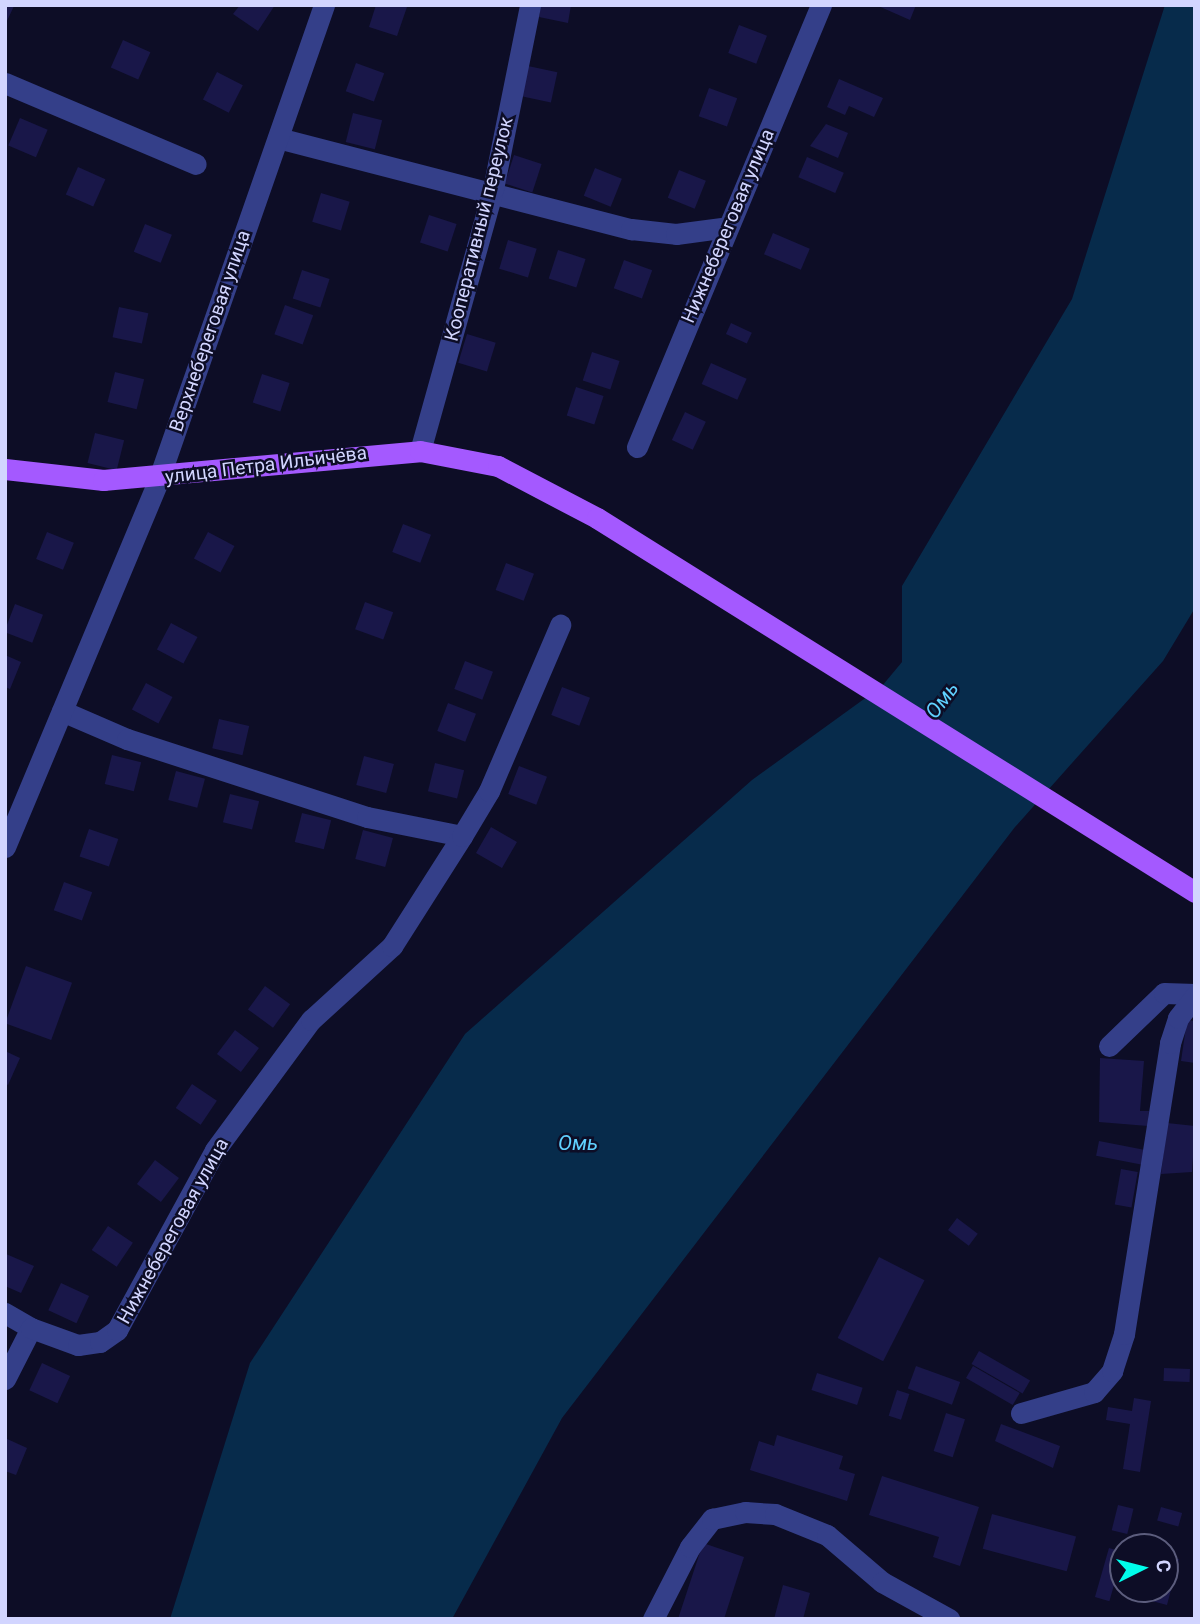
<!DOCTYPE html>
<html>
<head>
<meta charset="utf-8">
<style>
  body { margin:0 }
  #map { position:relative; width:1200px; height:1624px; overflow:hidden; background:#0d0d26; font-family:Roboto,sans-serif }
  div>[style] { position:absolute }
  .water>* { inset:0; background:#072b4b }
  .building>* { inset:0; background:#191749; transform-origin:0 0 }
  .minor>* { height:21px; margin:-10.5px; padding:0 10.5px; transform-origin:10.5px; border-radius:10.5px; background:#343f89 }
  .major>* { height:21px; margin:-10.5px; padding:0 10.5px; transform-origin:10.5px; border-radius:10.5px; background:#a459ff }
  span { translate:-50% -50%; white-space:nowrap; text-align:center; line-height:1.15; -webkit-text-stroke:5px #0d0d26; paint-order:stroke }
  .street-label { font-size:19px; color:#d2d5ff }
  .water-label { font-size:21px; color:#60d1ff; font-style:italic }
  .frame { position:absolute; inset:0; border:7px solid #d2d5ff; pointer-events:none }
  .north { position:absolute; left:1109px; top:1533px; width:70px; height:70px; box-sizing:border-box; background:#0d0d26; border:2px solid #5c5d7d; border-radius:50%; rotate:84deg; font-size:19px; font-weight:700; line-height:28px; text-align:center; color:#d2d5ff }
  .north::after { content:''; display:block; margin:auto; width:24px; height:32px; background:#00fdeb; clip-path:polygon(50% 0,100% 100%,50% 72%,0 100%) }
</style>
</head>
<body>
<div id="map">
  <div class="water">
    <div style="clip-path:polygon(1165px 5px,1195px 5px,1195px 608px,1163px 661px,1015px 827px,562px 1418px,452px 1619px,170px 1619px,250px 1363px,465px 1034px,752px 780px,882px 686px,902px 662px,902px 586px,1072px 299px)"></div>
  </div>
  <div class="building">
    <div style="clip-path:polygon(5px 5px,14px 6px,5px 25px)"></div>
    <div style="clip-path:polygon(240px 5px,275px 5px,258px 31px,233px 14px)"></div>
    <div style="clip-path:polygon(376px 5px,407px 7px,397px 36px,369px 27px)"></div>
    <div style="clip-path:polygon(541px 5px,571px 5px,568px 23px,539px 17px)"></div>
    <div style="clip-path:polygon(876px 5px,916px 5px,910px 20px)"></div>
    <div style="left:739px;top:25px;width:30px;height:30px;rotate:21deg"></div>
    <div style="left:123px;top:40px;width:30px;height:30px;rotate:24deg"></div>
    <div style="left:356px;top:63px;width:30px;height:30px;rotate:20deg"></div>
    <div style="left:528px;top:66px;width:30px;height:31px;rotate:12deg"></div>
    <div style="left:217px;top:72px;width:29px;height:31px;rotate:27deg"></div>
    <div style="clip-path:polygon(839px 79px,883px 98px,874px 117px,849px 106px,845px 115px,827px 107px)"></div>
    <div style="left:709px;top:88px;width:30px;height:30px;rotate:20deg"></div>
    <div style="left:353px;top:113px;width:30px;height:30px;rotate:14deg"></div>
    <div style="left:20px;top:118px;width:30px;height:30px;rotate:23deg"></div>
    <div style="clip-path:polygon(826px 124px,848px 133px,838px 158px,810px 146px)"></div>
    <div style="left:514px;top:155px;width:29px;height:30px;rotate:18deg"></div>
    <div style="left:807px;top:157px;width:40px;height:22px;rotate:23deg"></div>
    <div style="left:78px;top:167px;width:30px;height:30px;rotate:24deg"></div>
    <div style="left:595px;top:168px;width:29px;height:30px;rotate:22deg"></div>
    <div style="left:679px;top:170px;width:29px;height:30px;rotate:22deg"></div>
    <div style="left:321px;top:193px;width:30px;height:30px;rotate:17deg"></div>
    <div style="left:429px;top:215px;width:29px;height:29px;rotate:18deg"></div>
    <div style="left:145px;top:224px;width:29px;height:30px;rotate:22deg"></div>
    <div style="left:773px;top:233px;width:40px;height:23px;rotate:23deg"></div>
    <div style="left:508px;top:240px;width:30px;height:30px;rotate:17deg"></div>
    <div style="left:558px;top:250px;width:29px;height:30px;rotate:18deg"></div>
    <div style="left:624px;top:260px;width:30px;height:30px;rotate:20deg"></div>
    <div style="left:302px;top:270px;width:29px;height:30px;rotate:18deg"></div>
    <div style="left:285px;top:305px;width:30px;height:31px;rotate:20deg"></div>
    <div style="left:119px;top:307px;width:30px;height:31px;rotate:12deg"></div>
    <div style="left:731px;top:323px;width:23px;height:12px;rotate:25deg"></div>
    <div style="left:467px;top:334px;width:30px;height:30px;rotate:17deg"></div>
    <div style="left:592px;top:352px;width:29px;height:30px;rotate:18deg"></div>
    <div style="left:711px;top:363px;width:39px;height:23px;rotate:24deg"></div>
    <div style="left:115px;top:372px;width:30px;height:31px;rotate:14deg"></div>
    <div style="left:262px;top:374px;width:29px;height:30px;rotate:18deg"></div>
    <div style="left:576px;top:387px;width:29px;height:30px;rotate:18deg"></div>
    <div style="left:685px;top:412px;width:23px;height:31px;rotate:25deg"></div>
    <div style="left:95px;top:433px;width:30px;height:31px;rotate:14deg"></div>
    <div style="left:403px;top:524px;width:30px;height:30px;rotate:21deg"></div>
    <div style="left:47px;top:532px;width:29px;height:29px;rotate:22deg"></div>
    <div style="left:208px;top:532px;width:30px;height:30px;rotate:28deg"></div>
    <div style="left:506px;top:563px;width:30px;height:29px;rotate:21deg"></div>
    <div style="left:365px;top:602px;width:30px;height:29px;rotate:20deg"></div>
    <div style="left:15px;top:604px;width:30px;height:30px;rotate:21deg"></div>
    <div style="left:171px;top:623px;width:30px;height:30px;rotate:28deg"></div>
    <div style="clip-path:polygon(5px 655px,21px 662px,10px 689px,5px 687px)"></div>
    <div style="left:465px;top:661px;width:30px;height:30px;rotate:21deg"></div>
    <div style="left:146px;top:683px;width:30px;height:30px;rotate:28deg"></div>
    <div style="left:562px;top:687px;width:30px;height:30px;rotate:21deg"></div>
    <div style="left:448px;top:703px;width:30px;height:30px;rotate:21deg"></div>
    <div style="left:219px;top:719px;width:31px;height:30px;rotate:13deg"></div>
    <div style="left:112px;top:755px;width:30px;height:30px;rotate:14deg"></div>
    <div style="left:364px;top:756px;width:31px;height:30px;rotate:15deg"></div>
    <div style="left:435px;top:763px;width:30px;height:29px;rotate:14deg"></div>
    <div style="left:519px;top:766px;width:30px;height:30px;rotate:21deg"></div>
    <div style="left:176px;top:771px;width:30px;height:30px;rotate:15deg"></div>
    <div style="left:230px;top:794px;width:30px;height:29px;rotate:14deg"></div>
    <div style="left:302px;top:813px;width:30px;height:30px;rotate:14deg"></div>
    <div style="left:491px;top:827px;width:30px;height:30px;rotate:30deg"></div>
    <div style="left:89px;top:829px;width:31px;height:29px;rotate:19deg"></div>
    <div style="left:363px;top:830px;width:31px;height:30px;rotate:15deg"></div>
    <div style="left:64px;top:882px;width:30px;height:30px;rotate:20deg"></div>
    <div style="left:26px;top:966px;width:49px;height:61px;rotate:20deg"></div>
    <div style="left:265px;top:986px;width:31px;height:29px;rotate:36deg"></div>
    <div style="clip-path:polygon(1187px 1020px,1195px 1021px,1195px 1063px,1181px 1061px)"></div>
    <div style="left:235px;top:1030px;width:30px;height:30px;rotate:37deg"></div>
    <div style="clip-path:polygon(5px 1051px,20px 1058px,8px 1085px,5px 1083px)"></div>
    <div style="clip-path:polygon(1100px 1058px,1144px 1061px,1140px 1111px,1149px 1111px,1148px 1126px,1099px 1122px)"></div>
    <div style="left:192px;top:1084px;width:30px;height:29px;rotate:34deg"></div>
    <div style="clip-path:polygon(1167px 1123px,1195px 1126px,1192px 1172px,1161px 1174px)"></div>
    <div style="left:1099px;top:1141px;width:47px;height:15px;rotate:11deg"></div>
    <div style="left:155px;top:1160px;width:30px;height:30px;rotate:37deg"></div>
    <div style="left:1121px;top:1169px;width:17px;height:36px;rotate:10deg"></div>
    <div style="left:957px;top:1218px;width:26px;height:15px;rotate:37deg"></div>
    <div style="left:108px;top:1226px;width:30px;height:29px;rotate:34deg"></div>
    <div style="clip-path:polygon(6px 1254px,34px 1266px,21px 1293px,5px 1286px)"></div>
    <div style="left:879px;top:1257px;width:51px;height:91px;rotate:27deg"></div>
    <div style="left:61px;top:1283px;width:31px;height:30px;rotate:25deg"></div>
    <div style="left:979px;top:1351px;width:59px;height:15px;rotate:30deg"></div>
    <div style="left:42px;top:1363px;width:31px;height:30px;rotate:25deg"></div>
    <div style="left:916px;top:1366px;width:47px;height:24px;rotate:20deg"></div>
    <div style="left:973px;top:1366px;width:54px;height:14px;rotate:30deg"></div>
    <div style="left:1164px;top:1368px;width:26px;height:13px;rotate:2deg"></div>
    <div style="left:817px;top:1373px;width:48px;height:18px;rotate:18deg"></div>
    <div style="left:897px;top:1390px;width:13px;height:27px;rotate:18deg"></div>
    <div style="clip-path:polygon(1134px 1398px,1151px 1401px,1140px 1472px,1123px 1469px,1130px 1424px,1106px 1420px,1108px 1407px,1132px 1411px)"></div>
    <div style="left:946px;top:1413px;width:20px;height:40px;rotate:18deg"></div>
    <div style="clip-path:polygon(1001px 1424px,1060px 1446px,1053px 1468px,995px 1441px)"></div>
    <div style="clip-path:polygon(777px 1435px,843px 1456px,839px 1469px,855px 1474px,847px 1501px,750px 1470px,759px 1441px,774px 1446px)"></div>
    <div style="clip-path:polygon(5px 1438px,27px 1448px,16px 1475px,5px 1471px)"></div>
    <div style="clip-path:polygon(882px 1476px,979px 1507px,960px 1566px,933px 1557px,939px 1537px,869px 1515px)"></div>
    <div style="left:1118px;top:1505px;width:16px;height:26px;rotate:14deg"></div>
    <div style="left:1161px;top:1507px;width:22px;height:14px;rotate:16deg"></div>
    <div style="left:992px;top:1514px;width:87px;height:36px;rotate:15deg"></div>
    <div style="clip-path:polygon(703px 1543px,744px 1557px,724px 1619px,678px 1619px)"></div>
    <div style="left:1109px;top:1548px;width:15px;height:51px;rotate:16deg"></div>
    <div style="clip-path:polygon(1165px 1556px,1179px 1559px,1167px 1605px,1118px 1592px,1122px 1577px,1123px 1589px,1165px 1589px)"></div>
    <div style="clip-path:polygon(783px 1585px,810px 1593px,803px 1619px,774px 1619px)"></div>
  </div>
  <div class="minor">
    <div style="left:5px;top:83px;width:207px;rotate:23deg"></div>
    <div style="left:278px;top:138px;width:365px;rotate:14.5deg"></div>
    <div style="left:631px;top:229px;width:45px;rotate:6.3deg"></div>
    <div style="left:676px;top:234px;width:52px;rotate:-7.7deg"></div>
    <div style="left:637px;top:447px;width:479px;rotate:-67.4deg"></div>
    <div style="left:420px;top:451px;width:272px;rotate:-74.4deg"></div>
    <div style="left:493px;top:189px;width:188px;rotate:-78.6deg"></div>
    <div style="left:62px;top:711px;width:71px;rotate:23.3deg"></div>
    <div style="left:127px;top:739px;width:252px;rotate:18deg"></div>
    <div style="left:367px;top:817px;width:97px;rotate:11.3deg"></div>
    <div style="left:5px;top:847px;width:400px;rotate:-67.3deg"></div>
    <div style="left:159px;top:478px;width:501px;rotate:-70.77deg"></div>
    <div style="left:1109px;top:1046px;width:76px;rotate:-43.9deg"></div>
    <div style="left:1164px;top:993px;width:31px;rotate:2deg"></div>
    <div style="left:5px;top:1313px;width:30px;rotate:30deg"></div>
    <div style="left:5px;top:1379px;width:57px;rotate:-63deg"></div>
    <div style="left:31px;top:1328px;width:50px;rotate:19.9deg"></div>
    <div style="left:78px;top:1345px;width:22px;rotate:-8deg"></div>
    <div style="left:100px;top:1342px;width:21px;rotate:-35deg"></div>
    <div style="left:117px;top:1330px;width:205px;rotate:-61.4deg"></div>
    <div style="left:215px;top:1150px;width:162px;rotate:-53.6deg"></div>
    <div style="left:311px;top:1020px;width:110px;rotate:-42.4deg"></div>
    <div style="left:392px;top:946px;width:130px;rotate:-57.5deg"></div>
    <div style="left:462px;top:836px;width:52px;rotate:-59deg"></div>
    <div style="left:489px;top:791px;width:181px;rotate:-66.8deg"></div>
    <div style="left:1021px;top:1413px;width:76px;rotate:-16deg"></div>
    <div style="left:1094px;top:1392px;width:28px;rotate:-49deg"></div>
    <div style="left:1112px;top:1371px;width:39px;rotate:-72deg"></div>
    <div style="left:1124px;top:1334px;width:295px;rotate:-81deg"></div>
    <div style="left:1170px;top:1043px;width:26px;rotate:-72deg"></div>
    <div style="left:1178px;top:1018px;width:28px;rotate:-52deg"></div>
    <div style="left:653px;top:1619px;width:81px;rotate:-62.8deg"></div>
    <div style="left:690px;top:1547px;width:36px;rotate:-52deg"></div>
    <div style="left:712px;top:1519px;width:34px;rotate:-12deg"></div>
    <div style="left:745px;top:1512px;width:30px;rotate:4deg"></div>
    <div style="left:775px;top:1514px;width:56px;rotate:22deg"></div>
    <div style="left:827px;top:1535px;width:72px;rotate:40.5deg"></div>
    <div style="left:882px;top:1582px;width:77px;rotate:28.9deg"></div>
  </div>
  <div class="major">
    <div style="left:5px;top:469px;width:99px;rotate:6.4deg"></div>
    <div style="left:103px;top:480px;width:318px;rotate:-5.2deg"></div>
    <div style="left:420px;top:451px;width:79px;rotate:10.9deg"></div>
    <div style="left:498px;top:466px;width:112px;rotate:27.7deg"></div>
    <div style="left:597px;top:518px;width:705px;rotate:32.02deg"></div>
  </div>
  <div class="street-label">
    <span style="left:728px;top:226px;rotate:-67deg">Нижнебереговая улица</span>
    <span style="left:479px;top:229px;rotate:-76deg">Кооперативный переулок</span>
    <span style="left:210px;top:331px;rotate:-71deg">Верхнебереговая улица</span>
    <span style="left:266px;top:465px;rotate:-7deg">улица Петра Ильичёва</span>
    <span style="left:173px;top:1231px;rotate:-61deg">Нижнебереговая улица</span>
  </div>
  <div class="water-label">
    <span style="left:942px;top:700px;rotate:-53deg">Омь</span>
    <span style="left:578px;top:1143px">Омь</span>
  </div>
  <div class="frame"></div>
  <div class="north">С</div>
</div>
</body>
</html>
